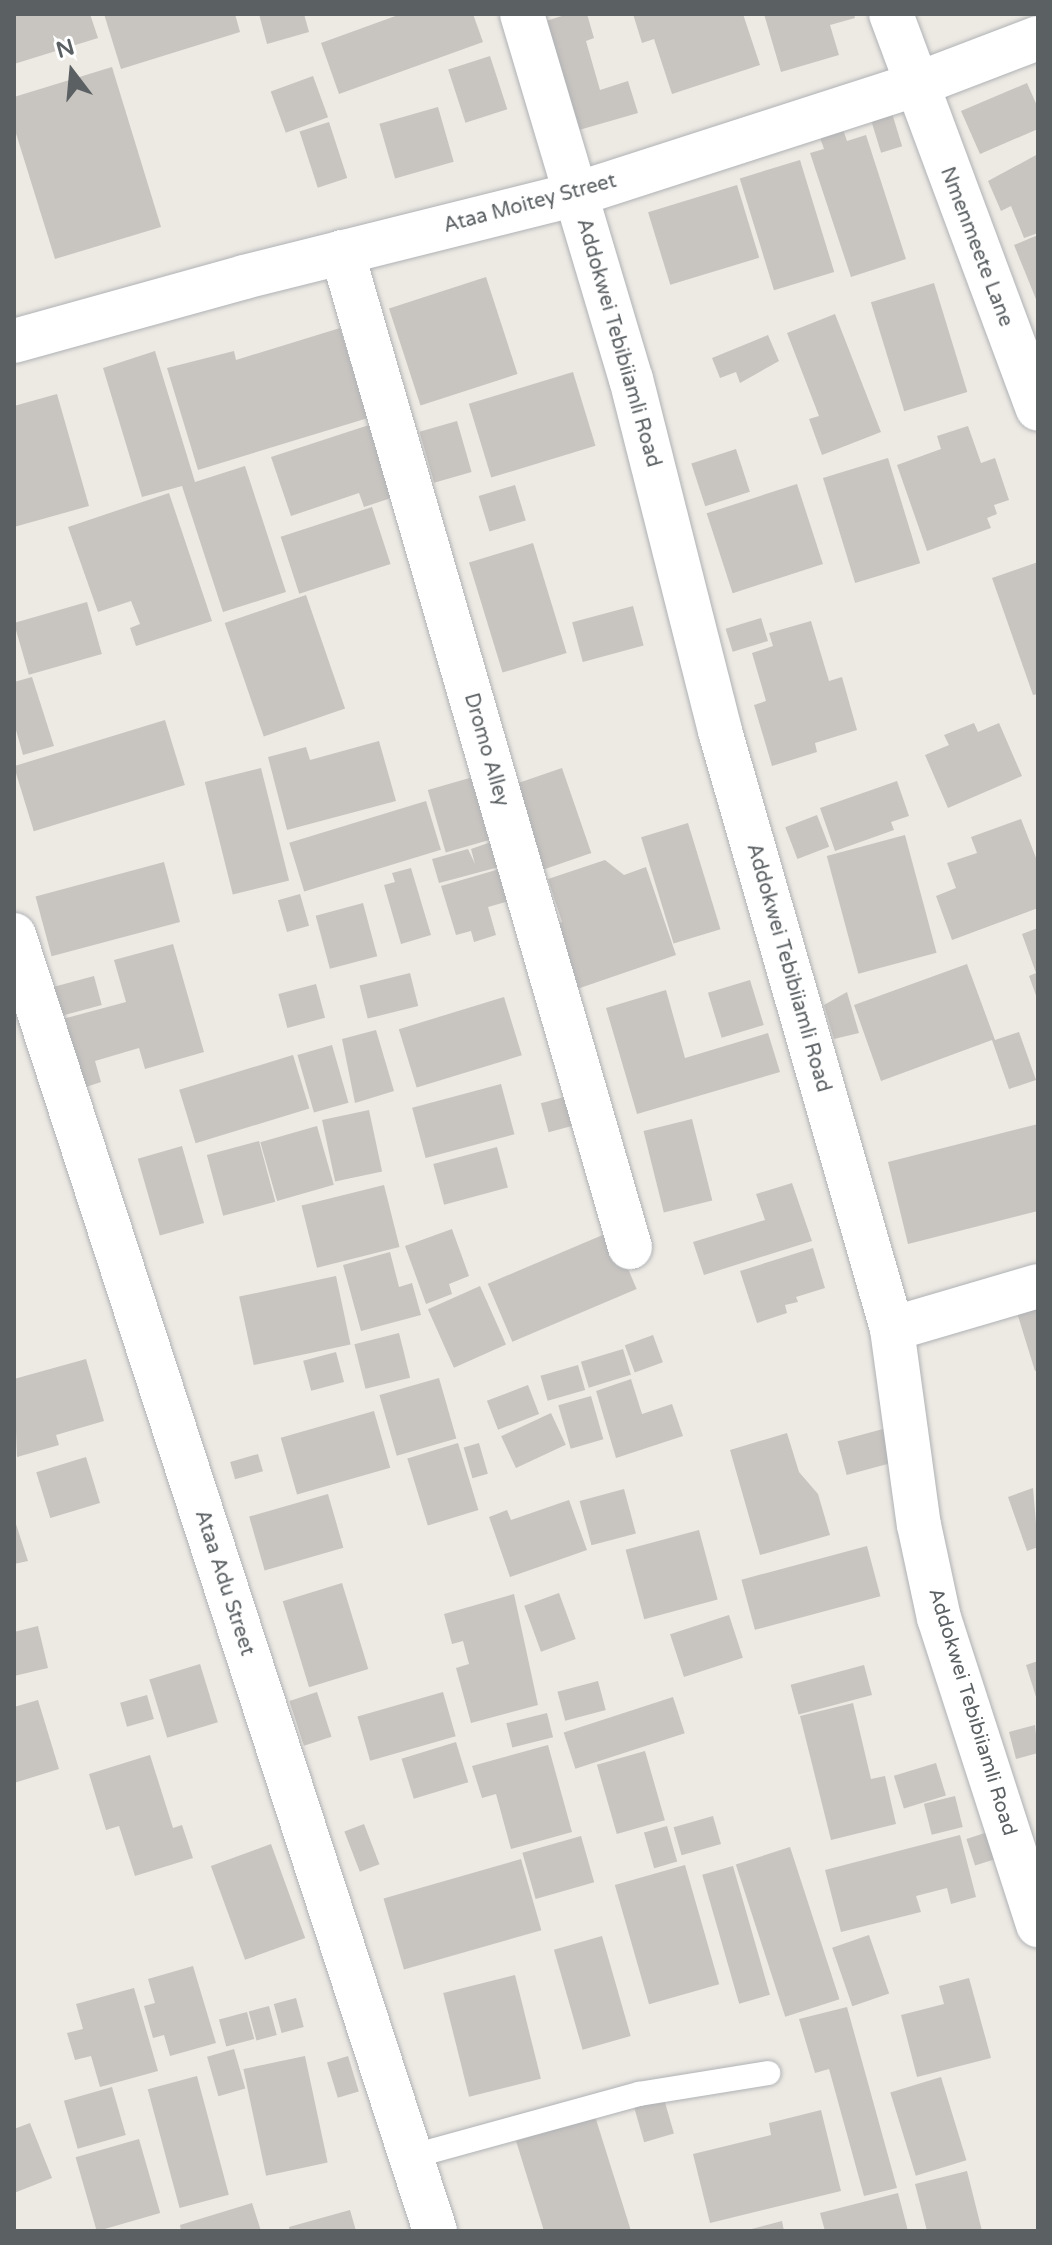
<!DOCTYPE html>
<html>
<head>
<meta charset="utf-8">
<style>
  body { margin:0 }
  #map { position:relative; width:1052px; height:2245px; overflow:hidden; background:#ede9e3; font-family:"Varela Round",sans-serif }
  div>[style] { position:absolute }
  .building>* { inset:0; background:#c8c4c0; transform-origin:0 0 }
  .roads { filter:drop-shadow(0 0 2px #afb2b5) drop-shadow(0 0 2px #afb2b5) }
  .lane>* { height:24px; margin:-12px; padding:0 12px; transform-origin:12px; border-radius:12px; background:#fff }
  .street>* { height:44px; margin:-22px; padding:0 22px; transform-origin:22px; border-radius:22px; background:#fff }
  span { translate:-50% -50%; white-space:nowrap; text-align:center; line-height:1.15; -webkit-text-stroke:8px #fff; paint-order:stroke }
  .street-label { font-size:20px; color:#5b6063 }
  .frame { position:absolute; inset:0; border:16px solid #5b6063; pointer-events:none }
  .north { position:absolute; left:32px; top:32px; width:80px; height:80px; -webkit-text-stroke:6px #fff; paint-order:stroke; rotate:344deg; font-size:22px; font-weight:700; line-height:32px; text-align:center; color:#5b6063 }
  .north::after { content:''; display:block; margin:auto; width:28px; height:36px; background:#5b6063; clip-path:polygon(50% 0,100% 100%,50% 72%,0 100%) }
</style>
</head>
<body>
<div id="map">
  <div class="building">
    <div style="clip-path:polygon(14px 14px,90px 14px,98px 38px,14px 64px)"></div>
    <div style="clip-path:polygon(104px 14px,235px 14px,240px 32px,121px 69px)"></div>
    <div style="clip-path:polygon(259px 14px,304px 14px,309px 32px,267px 44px)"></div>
    <div style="clip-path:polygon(401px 14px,473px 14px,483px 42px,339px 94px,321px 43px)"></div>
    <div style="clip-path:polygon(568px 14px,587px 14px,594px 38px,586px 41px,600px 90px,628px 81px,638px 113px,579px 130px,546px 21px)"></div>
    <div style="clip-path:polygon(633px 14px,743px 14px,760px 65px,672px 94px,654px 39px,642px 43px)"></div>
    <div style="clip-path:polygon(764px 14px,854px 14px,855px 18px,830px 25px,839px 55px,781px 72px)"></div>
    <div style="left:490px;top:56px;width:56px;height:44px;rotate:72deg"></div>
    <div style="clip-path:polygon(112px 67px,161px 227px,55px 259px,14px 127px,14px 97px)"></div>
    <div style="left:313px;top:76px;width:44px;height:45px;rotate:70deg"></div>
    <div style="clip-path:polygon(1027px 83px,1038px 108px,1038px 129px,980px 154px,961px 111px)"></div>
    <div style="left:438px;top:107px;width:57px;height:61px;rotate:74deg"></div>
    <div style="left:891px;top:110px;width:38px;height:22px;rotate:73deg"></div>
    <div style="clip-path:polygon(840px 121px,847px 141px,866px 135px,906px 259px,851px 277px,810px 153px,824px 149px,817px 129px)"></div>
    <div style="left:329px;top:122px;width:59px;height:31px;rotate:72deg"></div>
    <div style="clip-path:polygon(1038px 154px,1038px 233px,1024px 238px,1011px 206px,1001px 211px,988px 181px)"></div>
    <div style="left:800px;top:160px;width:117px;height:63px;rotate:73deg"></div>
    <div style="left:737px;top:185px;width:76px;height:93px;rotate:73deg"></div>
    <div style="clip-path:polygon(1038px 235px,1038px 304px,1014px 245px)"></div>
    <div style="left:486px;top:277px;width:102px;height:102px;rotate:72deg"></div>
    <div style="left:934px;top:283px;width:114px;height:66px;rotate:73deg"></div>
    <div style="clip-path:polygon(835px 314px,881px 432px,822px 455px,809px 419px,819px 416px,787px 333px)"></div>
    <div style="clip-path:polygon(340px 328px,368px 418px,198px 470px,167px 368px,234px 351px,236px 360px)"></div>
    <div style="clip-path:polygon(768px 335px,779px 361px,740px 383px,736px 372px,720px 378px,712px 358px)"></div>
    <div style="clip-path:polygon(155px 351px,195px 482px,245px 466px,286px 592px,223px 612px,182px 486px,142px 497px,103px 368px)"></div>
    <div style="left:573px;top:372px;width:77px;height:109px;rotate:73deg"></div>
    <div style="clip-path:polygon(57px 394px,89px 506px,14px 527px,14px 406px)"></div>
    <div style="left:457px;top:421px;width:53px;height:39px;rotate:74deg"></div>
    <div style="clip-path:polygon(369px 425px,394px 497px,364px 507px,359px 493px,291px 516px,271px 457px)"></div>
    <div style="clip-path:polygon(968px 426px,981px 463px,995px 458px,1009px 500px,994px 505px,997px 514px,987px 518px,991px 528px,927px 551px,897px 465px,941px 449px,937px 436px)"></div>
    <div style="left:736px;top:449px;width:45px;height:47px;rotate:72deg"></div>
    <div style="left:888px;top:458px;width:110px;height:68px;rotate:73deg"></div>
    <div style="left:797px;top:484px;width:84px;height:95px;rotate:72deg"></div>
    <div style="left:515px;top:485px;width:37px;height:38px;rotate:73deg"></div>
    <div style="clip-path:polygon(169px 493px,212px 621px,136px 646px,130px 628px,140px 624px,131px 601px,98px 612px,68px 527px)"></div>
    <div style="left:372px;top:507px;width:60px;height:96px;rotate:72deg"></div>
    <div style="left:533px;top:543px;width:115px;height:67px;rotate:73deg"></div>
    <div style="clip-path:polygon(1038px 562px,1038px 694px,1033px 695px,992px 578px)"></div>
    <div style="left:306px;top:595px;width:120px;height:86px;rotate:71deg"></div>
    <div style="left:87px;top:602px;width:54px;height:76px;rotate:74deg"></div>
    <div style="left:633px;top:606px;width:41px;height:63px;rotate:75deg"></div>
    <div style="left:761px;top:618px;width:24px;height:37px;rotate:73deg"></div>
    <div style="clip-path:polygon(811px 621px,829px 681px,842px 677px,857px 730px,815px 743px,817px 752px,772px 766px,754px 705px,766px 701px,752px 653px,773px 646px,769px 633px)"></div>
    <div style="clip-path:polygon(32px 677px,54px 746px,23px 755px,14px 723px,14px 682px)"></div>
    <div style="left:165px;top:720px;width:68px;height:158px;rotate:73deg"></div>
    <div style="clip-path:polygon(974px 723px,978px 732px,999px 723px,1022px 776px,948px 808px,925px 755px,949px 745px,944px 735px)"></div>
    <div style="clip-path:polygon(379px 741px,396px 801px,287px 830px,268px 757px,306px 747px,310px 760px)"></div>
    <div style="left:261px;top:768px;width:116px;height:58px;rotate:76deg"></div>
    <div style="left:562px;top:768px;width:90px;height:65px;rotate:71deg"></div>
    <div style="left:473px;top:777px;width:65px;height:47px;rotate:74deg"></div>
    <div style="clip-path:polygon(897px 781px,909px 816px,891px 822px,894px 830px,835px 851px,820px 808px)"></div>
    <div style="left:426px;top:801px;width:51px;height:143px;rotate:73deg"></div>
    <div style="left:817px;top:815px;width:34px;height:34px;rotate:69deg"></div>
    <div style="clip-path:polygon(1021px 819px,1038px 863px,1038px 908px,952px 940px,936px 896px,956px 888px,947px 863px,977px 853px,971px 837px)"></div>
    <div style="left:688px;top:823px;width:111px;height:49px;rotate:73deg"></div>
    <div style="left:905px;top:835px;width:122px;height:81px;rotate:75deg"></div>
    <div style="clip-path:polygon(491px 842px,499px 867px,439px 883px,432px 859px,468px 849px,475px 864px,471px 849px)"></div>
    <div style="clip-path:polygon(605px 860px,624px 875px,646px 867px,676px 955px,577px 989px,555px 925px,562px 922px,548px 879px)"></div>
    <div style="left:164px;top:862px;width:62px;height:133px;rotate:75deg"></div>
    <div style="clip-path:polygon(411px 868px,431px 935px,401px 944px,384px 885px,395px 882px,392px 873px)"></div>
    <div style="clip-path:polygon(503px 868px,513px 900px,488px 907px,496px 935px,474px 942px,471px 931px,456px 935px,441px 886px)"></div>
    <div style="left:300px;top:894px;width:33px;height:23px;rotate:74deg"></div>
    <div style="left:363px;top:903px;width:55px;height:49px;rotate:75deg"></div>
    <div style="clip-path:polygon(1038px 928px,1038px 1001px,1029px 976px,1036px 973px,1022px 934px)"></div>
    <div style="clip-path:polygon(173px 944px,204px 1052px,145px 1069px,139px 1048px,95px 1061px,101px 1082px,80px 1089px,59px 1020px,126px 1002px,114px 960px)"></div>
    <div style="clip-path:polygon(967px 964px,995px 1040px,1019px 1032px,1036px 1080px,1009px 1089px,992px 1040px,881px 1081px,854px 1005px)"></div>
    <div style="left:410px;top:973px;width:34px;height:52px;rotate:76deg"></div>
    <div style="left:94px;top:976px;width:30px;height:48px;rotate:75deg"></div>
    <div style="left:750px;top:980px;width:47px;height:44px;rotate:73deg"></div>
    <div style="left:316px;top:984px;width:35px;height:39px;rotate:75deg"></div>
    <div style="clip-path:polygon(666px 990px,685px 1058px,768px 1033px,780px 1072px,637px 1114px,606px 1008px)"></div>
    <div style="clip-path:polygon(847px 992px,859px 1033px,834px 1039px,824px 1005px)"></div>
    <div style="left:504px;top:997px;width:61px;height:110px;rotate:73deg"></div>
    <div style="clip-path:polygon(376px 1030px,394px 1091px,355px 1103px,342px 1039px)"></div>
    <div style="left:332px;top:1045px;width:60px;height:36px;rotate:74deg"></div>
    <div style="left:293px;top:1055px;width:56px;height:119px;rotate:73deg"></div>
    <div style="left:501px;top:1084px;width:52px;height:92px;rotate:75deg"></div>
    <div style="left:564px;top:1097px;width:30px;height:24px;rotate:75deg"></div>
    <div style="left:369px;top:1110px;width:63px;height:48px;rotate:78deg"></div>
    <div style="left:692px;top:1119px;width:84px;height:50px;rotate:76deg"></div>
    <div style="clip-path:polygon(1038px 1124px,1038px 1211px,908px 1244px,888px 1162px)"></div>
    <div style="left:317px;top:1126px;width:61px;height:59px;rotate:74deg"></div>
    <div style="left:259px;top:1141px;width:63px;height:54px;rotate:75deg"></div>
    <div style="left:182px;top:1146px;width:80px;height:46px;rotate:74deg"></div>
    <div style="left:497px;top:1147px;width:42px;height:66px;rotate:75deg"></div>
    <div style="clip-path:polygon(792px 1183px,812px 1241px,704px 1275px,693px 1242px,765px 1220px,756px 1194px)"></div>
    <div style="left:384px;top:1185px;width:64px;height:85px;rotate:76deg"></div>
    <div style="clip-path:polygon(452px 1229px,469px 1276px,449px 1284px,452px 1294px,426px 1304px,405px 1246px)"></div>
    <div style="left:612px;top:1231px;width:63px;height:135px;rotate:67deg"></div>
    <div style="clip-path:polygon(813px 1248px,825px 1288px,796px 1297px,798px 1302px,785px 1305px,787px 1313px,757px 1323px,740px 1271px)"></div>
    <div style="clip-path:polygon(390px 1252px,399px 1287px,412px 1283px,421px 1315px,361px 1331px,343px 1265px)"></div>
    <div style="left:336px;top:1276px;width:70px;height:99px;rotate:78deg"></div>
    <div style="left:480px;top:1286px;width:64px;height:57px;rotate:66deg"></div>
    <div style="clip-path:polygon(1038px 1296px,1038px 1370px,1035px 1371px,1014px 1303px)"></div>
    <div style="left:399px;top:1333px;width:46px;height:46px;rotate:76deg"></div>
    <div style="left:653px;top:1335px;width:29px;height:30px;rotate:70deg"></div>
    <div style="left:623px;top:1349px;width:27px;height:44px;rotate:73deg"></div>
    <div style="left:336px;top:1352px;width:31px;height:34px;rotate:75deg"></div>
    <div style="clip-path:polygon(86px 1359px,104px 1421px,56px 1435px,59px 1445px,17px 1457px,14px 1379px)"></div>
    <div style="left:578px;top:1365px;width:26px;height:39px;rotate:74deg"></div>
    <div style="left:439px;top:1378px;width:63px;height:62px;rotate:74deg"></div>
    <div style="clip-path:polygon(631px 1379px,642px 1414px,672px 1404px,683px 1436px,616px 1458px,596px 1391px)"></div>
    <div style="left:528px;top:1385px;width:31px;height:44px;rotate:69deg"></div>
    <div style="left:591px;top:1396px;width:45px;height:34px;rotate:74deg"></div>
    <div style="left:374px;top:1411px;width:59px;height:97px;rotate:74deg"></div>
    <div style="left:551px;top:1413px;width:35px;height:55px;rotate:65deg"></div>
    <div style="left:883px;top:1429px;width:35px;height:47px;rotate:75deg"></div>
    <div style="clip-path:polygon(787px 1433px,799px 1472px,818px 1494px,830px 1535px,760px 1555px,730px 1450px)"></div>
    <div style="left:458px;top:1443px;width:70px;height:53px;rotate:73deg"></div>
    <div style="left:479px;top:1443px;width:32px;height:16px;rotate:74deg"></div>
    <div style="left:258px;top:1454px;width:18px;height:29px;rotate:74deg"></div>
    <div style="left:86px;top:1457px;width:48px;height:52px;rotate:73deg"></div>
    <div style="clip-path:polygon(1033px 1488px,1038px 1547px,1027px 1551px,1008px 1497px)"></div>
    <div style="left:624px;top:1489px;width:46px;height:46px;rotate:75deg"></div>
    <div style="left:328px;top:1494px;width:56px;height:82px;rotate:74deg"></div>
    <div style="clip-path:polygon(569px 1500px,587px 1550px,510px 1577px,489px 1517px,507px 1510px,511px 1520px)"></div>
    <div style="clip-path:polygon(14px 1518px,28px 1561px,14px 1564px)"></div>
    <div style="left:699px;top:1530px;width:72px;height:76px;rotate:75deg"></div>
    <div style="left:867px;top:1546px;width:52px;height:130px;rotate:75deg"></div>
    <div style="left:342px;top:1583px;width:90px;height:62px;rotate:73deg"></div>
    <div style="left:559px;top:1593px;width:49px;height:37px;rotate:70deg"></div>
    <div style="clip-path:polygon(514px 1594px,538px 1705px,471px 1723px,456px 1668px,469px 1664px,463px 1641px,452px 1644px,444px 1614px)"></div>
    <div style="left:729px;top:1615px;width:45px;height:62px;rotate:72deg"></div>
    <div style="clip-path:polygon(38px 1626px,48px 1668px,14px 1676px,14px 1632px)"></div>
    <div style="clip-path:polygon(1038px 1661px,1038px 1700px,1037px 1700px,1026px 1665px)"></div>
    <div style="left:200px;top:1664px;width:61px;height:53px;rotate:73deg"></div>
    <div style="left:864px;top:1665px;width:31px;height:76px;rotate:75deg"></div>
    <div style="left:598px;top:1681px;width:30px;height:42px;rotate:75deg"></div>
    <div style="left:317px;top:1692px;width:47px;height:29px;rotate:72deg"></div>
    <div style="left:443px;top:1692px;width:46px;height:89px;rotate:74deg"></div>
    <div style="left:147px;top:1695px;width:25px;height:28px;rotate:74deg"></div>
    <div style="left:673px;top:1697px;width:38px;height:115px;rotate:72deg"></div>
    <div style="clip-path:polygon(38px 1700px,59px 1769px,14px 1783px,14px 1707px)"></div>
    <div style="clip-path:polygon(853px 1703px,871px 1779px,885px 1776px,896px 1824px,831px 1840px,800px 1716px)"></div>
    <div style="left:547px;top:1713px;width:25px;height:42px;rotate:76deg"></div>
    <div style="clip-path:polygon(1035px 1725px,1038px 1753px,1016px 1759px,1009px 1732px)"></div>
    <div style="left:456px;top:1742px;width:42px;height:57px;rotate:73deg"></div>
    <div style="clip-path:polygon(548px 1745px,572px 1832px,511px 1849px,496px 1794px,482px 1798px,472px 1766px)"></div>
    <div style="left:645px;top:1751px;width:72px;height:50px;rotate:74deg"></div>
    <div style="clip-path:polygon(150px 1755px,173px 1828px,182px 1825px,193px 1858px,135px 1876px,119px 1826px,106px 1830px,89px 1774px)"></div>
    <div style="left:936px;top:1763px;width:34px;height:44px;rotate:73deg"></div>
    <div style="left:955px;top:1796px;width:32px;height:32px;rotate:76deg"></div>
    <div style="left:713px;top:1816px;width:29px;height:41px;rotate:74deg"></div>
    <div style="left:364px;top:1824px;width:43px;height:21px;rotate:69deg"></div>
    <div style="left:667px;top:1826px;width:37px;height:24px;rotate:74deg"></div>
    <div style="left:994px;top:1830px;width:28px;height:29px;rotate:72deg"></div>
    <div style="clip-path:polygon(960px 1835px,976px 1897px,951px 1904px,947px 1888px,916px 1896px,921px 1912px,841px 1932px,825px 1870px)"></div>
    <div style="left:581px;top:1836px;width:48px;height:61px;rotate:74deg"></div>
    <div style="left:271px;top:1844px;width:100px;height:64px;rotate:70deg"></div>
    <div style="left:790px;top:1847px;width:160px;height:57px;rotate:72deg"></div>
    <div style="left:521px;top:1859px;width:74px;height:143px;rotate:74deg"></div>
    <div style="left:685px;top:1865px;width:124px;height:73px;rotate:74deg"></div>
    <div style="left:733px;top:1866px;width:134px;height:32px;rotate:74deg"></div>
    <div style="left:869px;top:1935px;width:62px;height:39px;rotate:71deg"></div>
    <div style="left:602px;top:1936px;width:104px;height:50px;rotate:74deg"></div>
    <div style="clip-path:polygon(193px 1966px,216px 2043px,170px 2056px,164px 2035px,153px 2038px,144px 2006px,155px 2003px,148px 1979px)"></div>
    <div style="left:515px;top:1975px;width:107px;height:74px;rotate:76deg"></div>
    <div style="clip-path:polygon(969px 1978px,991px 2058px,917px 2077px,901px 2015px,944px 2004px,939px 1986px)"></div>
    <div style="clip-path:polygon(134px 1988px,158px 2071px,100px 2087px,91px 2056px,75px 2060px,67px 2033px,83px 2029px,76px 2004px)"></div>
    <div style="left:296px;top:1998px;width:30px;height:23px;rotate:75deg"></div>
    <div style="left:269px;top:2006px;width:30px;height:21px;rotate:75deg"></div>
    <div style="clip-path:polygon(847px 2007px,897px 2188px,864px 2196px,829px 2069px,815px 2073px,799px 2019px)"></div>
    <div style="left:247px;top:2012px;width:28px;height:29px;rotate:75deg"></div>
    <div style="left:234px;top:2049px;width:41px;height:28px;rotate:74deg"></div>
    <div style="left:305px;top:2056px;width:109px;height:63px;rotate:78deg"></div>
    <div style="left:348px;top:2056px;width:37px;height:22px;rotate:73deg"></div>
    <div style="left:197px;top:2076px;width:123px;height:51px;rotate:75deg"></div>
    <div style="left:941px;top:2077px;width:87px;height:53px;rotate:73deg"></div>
    <div style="left:112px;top:2087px;width:50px;height:50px;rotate:74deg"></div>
    <div style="left:664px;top:2099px;width:36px;height:31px;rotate:74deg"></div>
    <div style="clip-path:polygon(821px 2110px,841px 2191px,710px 2223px,693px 2154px,771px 2135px,769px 2123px)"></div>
    <div style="clip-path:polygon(595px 2116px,631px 2231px,544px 2231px,516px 2141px)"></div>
    <div style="clip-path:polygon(30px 2123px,52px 2178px,14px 2193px,14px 2129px)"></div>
    <div style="left:139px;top:2139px;width:77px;height:66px;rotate:74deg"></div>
    <div style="clip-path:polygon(967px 2171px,982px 2231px,927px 2231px,915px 2184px)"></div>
    <div style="clip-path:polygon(898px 2193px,908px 2231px,825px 2231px,820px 2213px)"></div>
    <div style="clip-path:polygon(252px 2203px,261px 2231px,181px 2231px,180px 2225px)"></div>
    <div style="clip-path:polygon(350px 2210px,356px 2231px,290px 2231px,289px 2227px)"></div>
    <div style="clip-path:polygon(782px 2221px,784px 2231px,748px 2231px,748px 2230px)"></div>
  </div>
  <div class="roads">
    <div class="lane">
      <div style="left:410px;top:2157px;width:238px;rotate:-15.4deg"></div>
      <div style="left:639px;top:2094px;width:131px;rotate:-9.2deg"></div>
    </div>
    <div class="street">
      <div style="left:522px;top:14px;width:381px;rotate:73.4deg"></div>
      <div style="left:631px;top:379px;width:363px;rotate:75.8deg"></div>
      <div style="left:720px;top:731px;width:622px;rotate:73.95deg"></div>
      <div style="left:892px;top:1329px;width:198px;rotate:82.2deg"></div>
      <div style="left:919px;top:1525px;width:95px;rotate:77.9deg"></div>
      <div style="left:939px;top:1618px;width:323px;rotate:72.1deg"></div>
      <div style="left:891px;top:14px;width:421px;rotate:69.6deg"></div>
      <div style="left:342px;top:252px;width:1036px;rotate:73.86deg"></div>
      <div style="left:14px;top:341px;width:239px;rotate:-15.5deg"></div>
      <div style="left:244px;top:277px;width:343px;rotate:-14deg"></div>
      <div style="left:577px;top:194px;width:355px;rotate:-17.9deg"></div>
      <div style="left:915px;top:85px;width:132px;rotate:-20.9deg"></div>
      <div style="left:14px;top:935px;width:1363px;rotate:72deg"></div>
      <div style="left:892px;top:1329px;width:152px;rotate:-16.4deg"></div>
    </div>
  </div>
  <div class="street-label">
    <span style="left:530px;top:204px;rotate:-15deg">Ataa Moitey Street</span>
    <span style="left:976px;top:247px;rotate:69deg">Nmenmeete Lane</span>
    <span style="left:618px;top:343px;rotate:74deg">Addokwei Tebibiiamli Road</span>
    <span style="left:486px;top:750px;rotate:74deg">Dromo Alley</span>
    <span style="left:788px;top:968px;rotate:74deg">Addokwei Tebibiiamli Road</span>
    <span style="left:224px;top:1583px;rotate:72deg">Ataa Adu Street</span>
    <span style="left:972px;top:1712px;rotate:73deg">Addokwei Tebibiiamli Road</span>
  </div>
  <div class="frame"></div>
  <div class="north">N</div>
</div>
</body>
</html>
